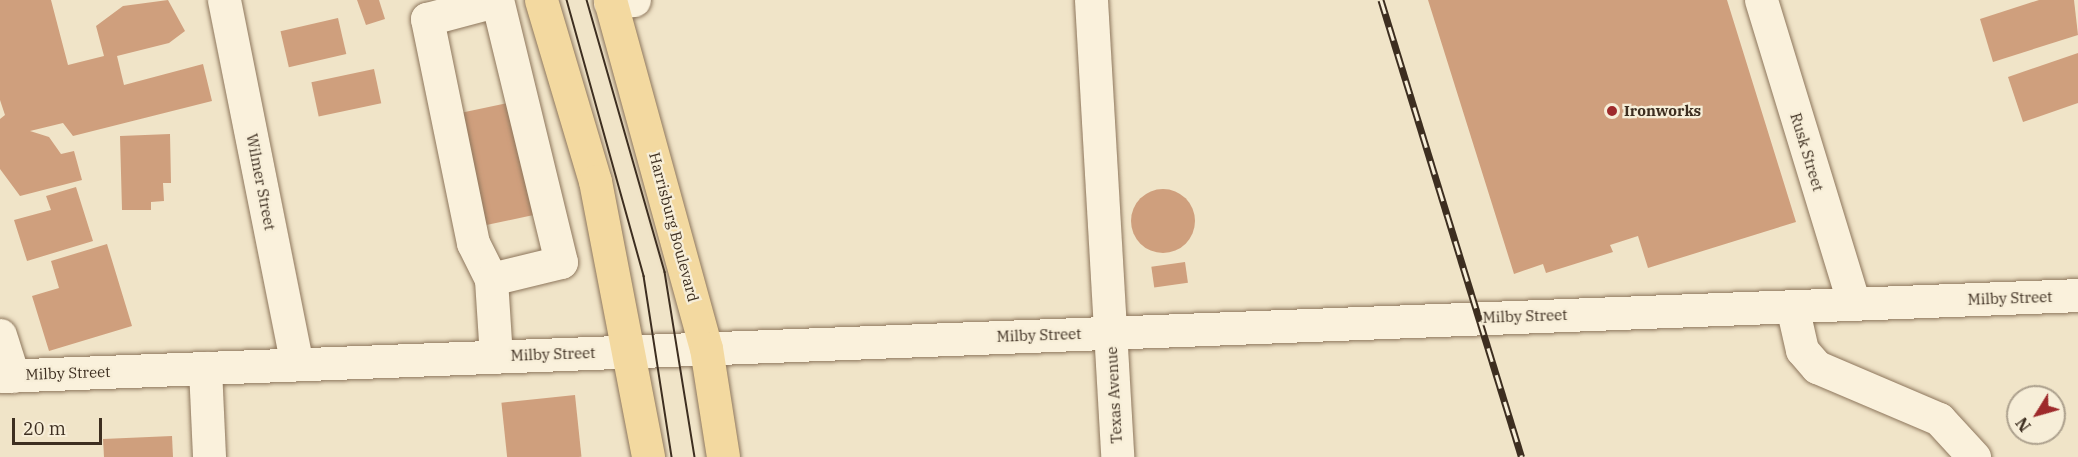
<!DOCTYPE html>
<html>
<head>
<meta charset="utf-8">
<style>
  body { margin:0 }
  #map { position:relative; width:2078px; height:457px; overflow:hidden; background:#f0e4c8; font-family:"IBM Plex Serif",serif }
  div>[style] { position:absolute }
  .building>* { inset:0; background:#cf9f7d; transform-origin:0 0 }
  .round { border-radius:50% }
  .roads { filter:drop-shadow(0 0 2px #8d765c) drop-shadow(0 0 2px #8d765c) }
  .minor>* { height:33px; margin:-16.5px; padding:0 16.5px; transform-origin:16.5px; border-radius:16.5px; background:#faf1dc }
  .major>* { height:33px; margin:-16.5px; padding:0 16.5px; transform-origin:16.5px; border-radius:16.5px; background:#f3d9a0 }
  .tram>* { height:1.5px; margin:-0.75px; padding:0 0.75px; transform-origin:0.75px; border-radius:0.75px; background:#3d2e20 }
  .rail>* { height:7px; margin-top:-3.5px; transform-origin:0; background:repeating-linear-gradient(90deg,#f7eed8 0 14px,#3d2e20 0 28px); box-sizing:border-box; border-block:2px solid #3d2e20 }
  .dots>* { width:16px; height:16px; translate:-50% -50%; box-sizing:border-box; border:3px solid #f7eed8; border-radius:50% }
  span { translate:-50% -50%; white-space:nowrap; text-align:center; line-height:1.15; -webkit-text-stroke:4.5px #f7eed8; paint-order:stroke }
  .poi-label { font-size:15px; color:#3d2e20; font-weight:700 }
  .left { translate:0 -50%; text-align:left }
  .street-label { font-size:15px; color:#3d2e20 }
  .north { position:absolute; left:2006px; top:385px; width:60px; height:60px; box-sizing:border-box; background:#f7eed8; border:2px solid #ada18e; border-radius:50%; rotate:233deg; font-size:16px; font-weight:700; line-height:24px; text-align:center; color:#3d2e20 }
  .north::after { content:''; display:block; margin:auto; width:21px; height:27px; background:#9e2a2b; clip-path:polygon(50% 0,100% 100%,50% 72%,0 100%) }
  .scale { position:absolute; left:12px; top:418px; width:90px; height:27px; box-sizing:border-box; border:3px solid #3d2e20; border-top:0; padding-left:8px; font-size:18px; line-height:21px; white-space:nowrap; color:#3d2e20; -webkit-text-stroke:4px #f7eed8; paint-order:stroke }
</style>
</head>
<body>
<div id="map">
  <div class="building">
    <div style="clip-path:polygon(0 0,51px 0,68px 65px,104px 56px,96px 26px,123px 6px,168px 0,185px 31px,169px 43px,117px 56px,124px 85px,203px 64px,212px 101px,73px 136px,63px 123px,30px 131px,49px 137px,61px 154px,74px 151px,82px 180px,20px 196px,0 169px,0 119px,5px 115px,0 100px)"></div>
    <div style="clip-path:polygon(357px 0,379px 0,385px 19px,366px 25px)"></div>
    <div style="clip-path:polygon(1428px 0,1727px 0,1796px 222px,1648px 268px,1638px 236px,1610px 245px,1613px 252px,1546px 273px,1543px 264px,1514px 274px)"></div>
    <div style="clip-path:polygon(2039px 0,2074px 0,2078px 35px,1993px 62px,1980px 19px)"></div>
    <div style="left:338px;top:18px;width:37px;height:59px;rotate:77deg"></div>
    <div style="clip-path:polygon(2078px 53px,2078px 103px,2023px 122px,2008px 77px)"></div>
    <div style="left:374px;top:69px;width:35px;height:64px;rotate:78deg"></div>
    <div style="left:512px;top:102px;width:115px;height:59px;rotate:78deg"></div>
    <div style="clip-path:polygon(170px 134px,171px 183px,163px 183px,164px 201px,151px 202px,151px 210px,122px 210px,120px 136px)"></div>
    <div style="clip-path:polygon(76px 187px,93px 241px,27px 261px,14px 220px,51px 210px,46px 196px)"></div>
    <div class="round" style="left:1131px;top:189px;width:64px;height:64px"></div>
    <div style="clip-path:polygon(107px 244px,132px 326px,49px 351px,32px 296px,59px 288px,51px 261px)"></div>
    <div style="left:1185px;top:262px;width:21px;height:34px;rotate:82deg"></div>
    <div style="left:575px;top:395px;width:62px;height:74px;rotate:84deg"></div>
    <div style="clip-path:polygon(172px 436px,173px 457px,104px 457px,103px 439px)"></div>
  </div>
  <div class="roads">
    <div class="minor">
      <div style="left:224px;top:0;width:371px;rotate:78.7deg"></div>
      <div style="left:1091px;top:0;width:458px;rotate:86.7deg"></div>
      <div style="left:1761px;top:0;width:318px;rotate:73deg"></div>
      <div style="left:610px;top:2px;width:24px;rotate:-5deg"></div>
      <div style="left:491px;top:279px;width:40px;rotate:-116.6deg"></div>
      <div style="left:473px;top:243px;width:229px;rotate:-101.6deg"></div>
      <div style="left:427px;top:19px;width:70px;rotate:-14.8deg"></div>
      <div style="left:1792px;top:306px;width:45px;rotate:77.2deg"></div>
      <div style="left:1802px;top:350px;width:23px;rotate:49deg"></div>
      <div style="left:1817px;top:367px;width:133px;rotate:23.1deg"></div>
      <div style="left:1939px;top:419px;width:52px;rotate:47.4deg"></div>
      <div style="left:0;top:335px;width:43px;rotate:72.4deg"></div>
      <div style="left:496px;top:357px;width:78px;rotate:-93.7deg"></div>
      <div style="left:491px;top:279px;width:72px;rotate:-13.7deg"></div>
      <div style="left:561px;top:262px;width:270px;rotate:-103.7deg"></div>
      <div style="left:205px;top:368px;width:89px;rotate:87.4deg"></div>
      <div style="left:0;top:376px;width:2080px;rotate:-2.23deg"></div>
    </div>
    <div class="major">
      <div style="left:541px;top:0;width:189px;rotate:73.4deg"></div>
      <div style="left:595px;top:181px;width:281px;rotate:79.1deg"></div>
      <div style="left:610px;top:0;width:361px;rotate:74.6deg"></div>
      <div style="left:706px;top:348px;width:110px;rotate:81.1deg"></div>
    </div>
  </div>
  <div class="tram">
    <div style="left:567px;top:0;width:287px;rotate:74.4deg"></div>
    <div style="left:644px;top:276px;width:183px;rotate:81.2deg"></div>
    <div style="left:587px;top:0;width:283px;rotate:74deg"></div>
    <div style="left:665px;top:272px;width:187px;rotate:80.8deg"></div>
  </div>
  <div class="rail">
    <div style="left:1381px;top:0;width:478px;rotate:72.9deg"></div>
  </div>
  <div class="dots">
    <div style="left:1612px;top:111px;background:#9e2a2b"></div>
  </div>
  <div class="poi-label">
    <span class="left" style="left:1624px;top:111px">Ironworks</span>
  </div>
  <div class="street-label">
    <span style="left:1807px;top:152px;rotate:73deg">Rusk Street</span>
    <span style="left:261px;top:182px;rotate:79deg">Wilmer Street</span>
    <span style="left:674px;top:227px;rotate:75deg">Harrisburg Boulevard</span>
    <span style="left:2010px;top:298px;rotate:-2deg">Milby Street</span>
    <span style="left:1525px;top:316px;rotate:-2deg">Milby Street</span>
    <span style="left:1039px;top:335px;rotate:-2deg">Milby Street</span>
    <span style="left:553px;top:354px;rotate:-2deg">Milby Street</span>
    <span style="left:68px;top:373px;rotate:-2deg">Milby Street</span>
    <span style="left:1114px;top:395px;rotate:-93deg">Texas Avenue</span>
  </div>
  <div class="north">N</div>
  <div class="scale">20 m</div>
</div>
</body>
</html>
